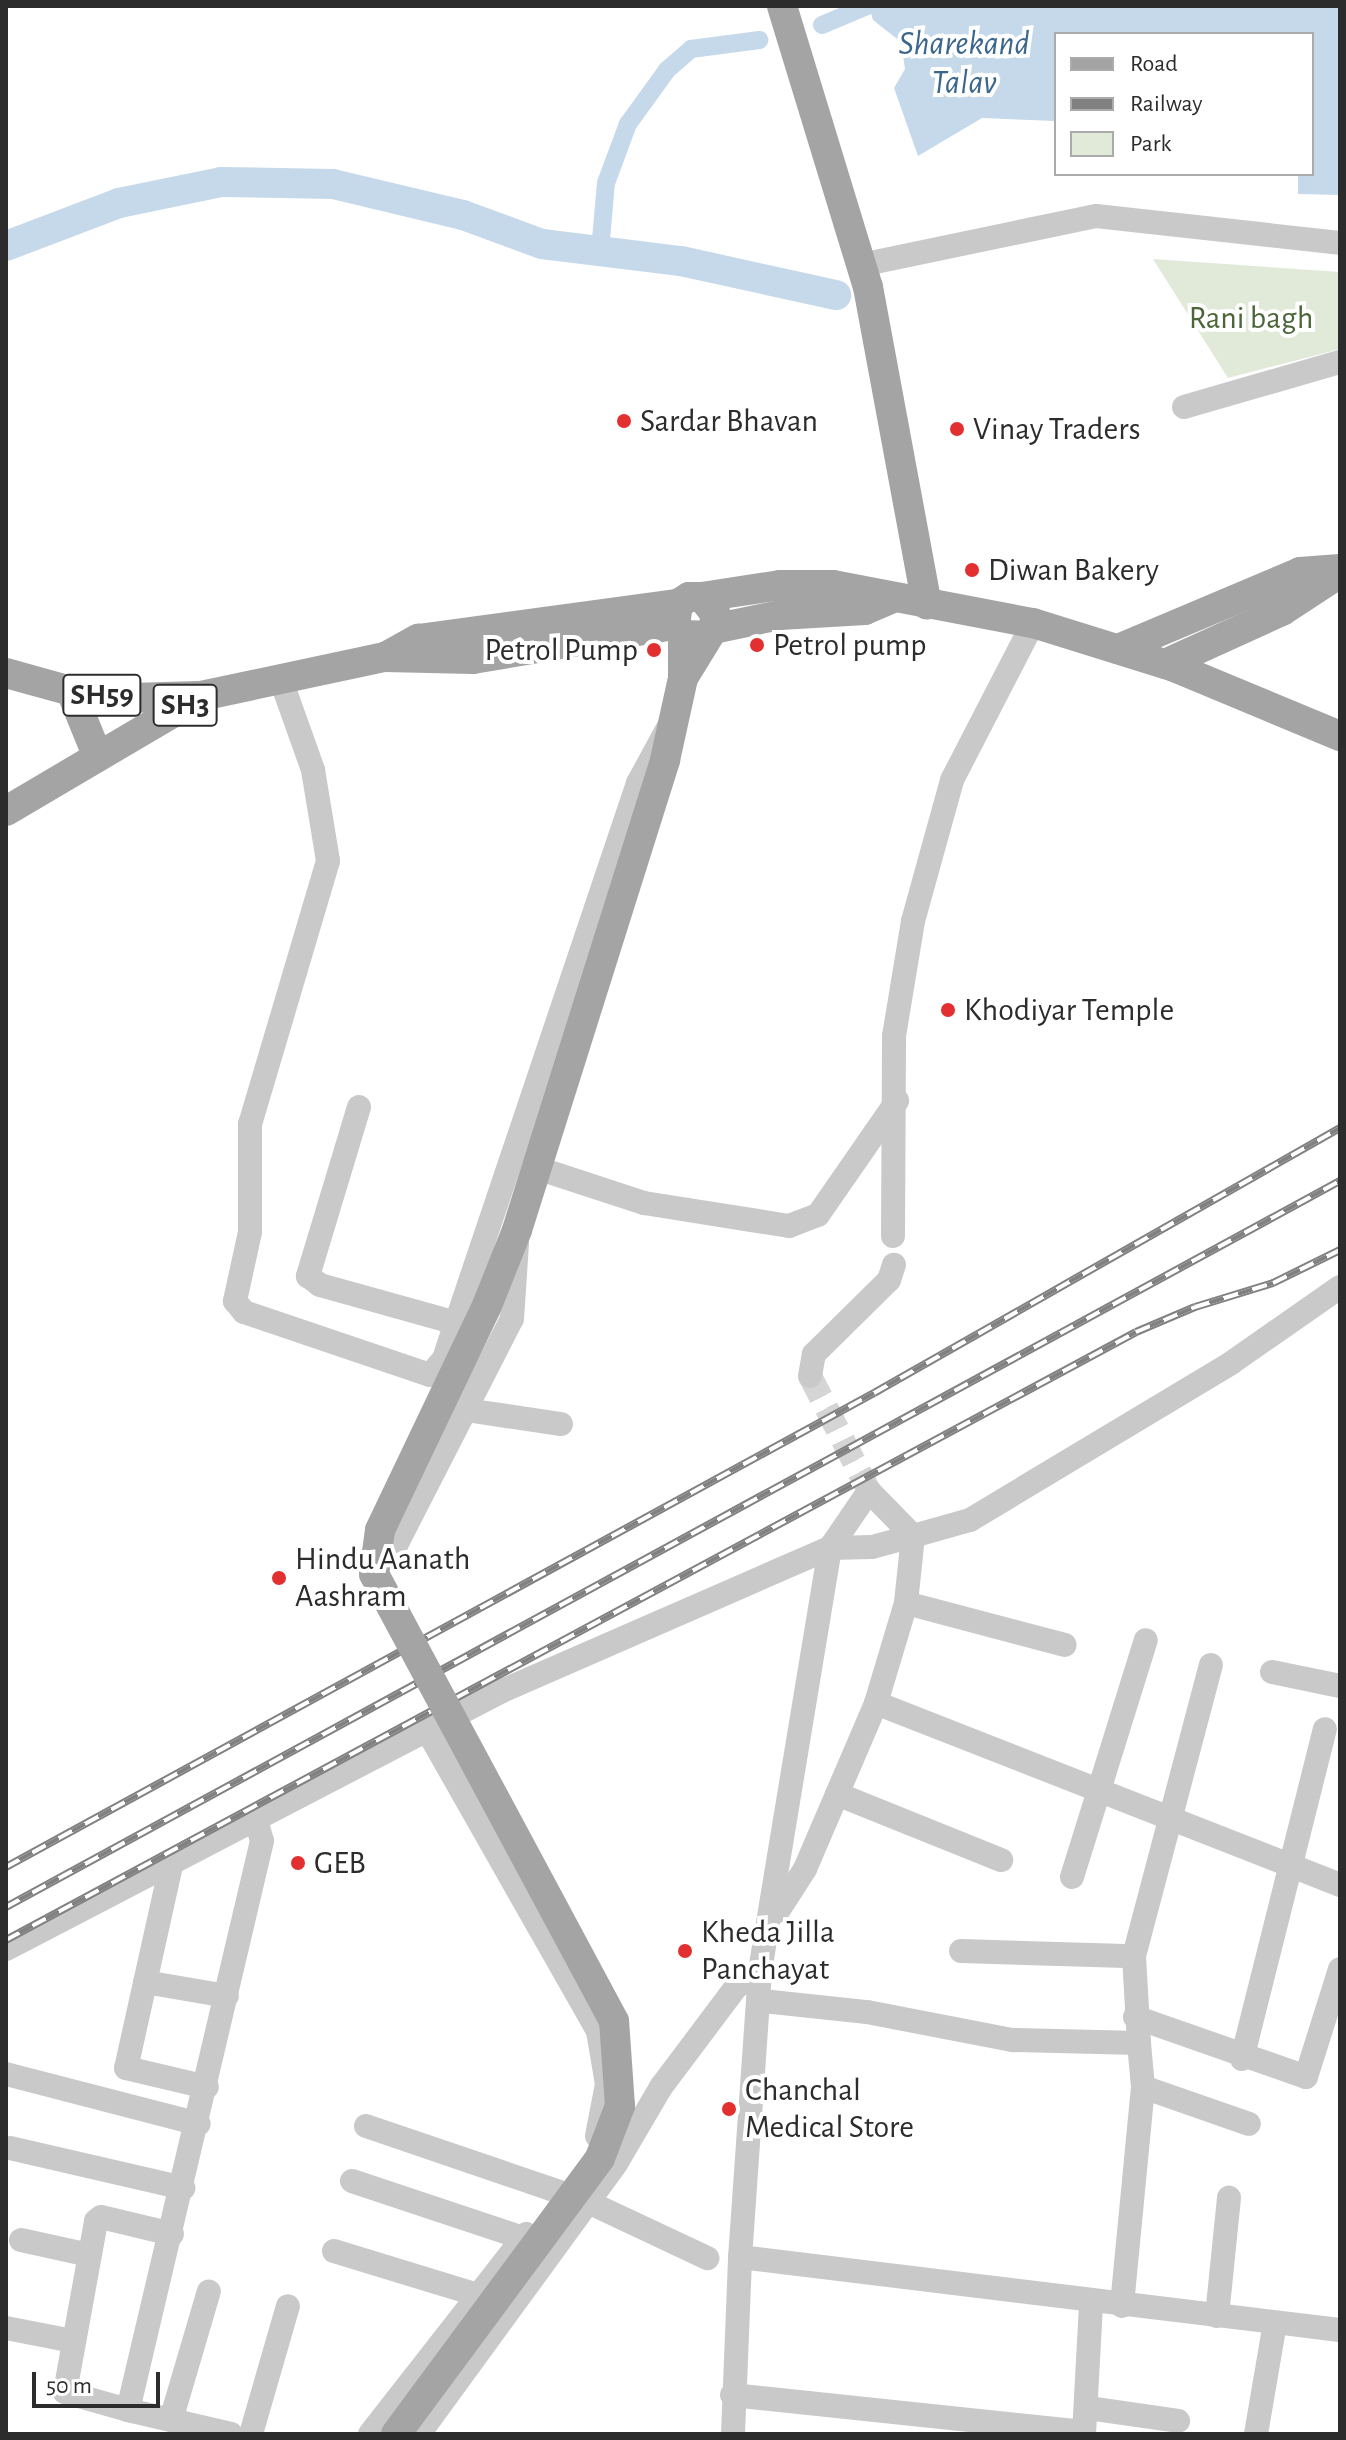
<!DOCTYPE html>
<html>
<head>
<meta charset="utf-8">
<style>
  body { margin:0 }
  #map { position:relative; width:1346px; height:2440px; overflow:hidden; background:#fff; font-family:"Alegreya Sans",sans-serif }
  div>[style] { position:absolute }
  .green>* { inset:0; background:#e1ead9 }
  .water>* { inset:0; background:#c5d9ea }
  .canal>* { height:18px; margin:-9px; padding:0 9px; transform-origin:9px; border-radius:9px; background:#c5d9ea }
  .river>* { height:30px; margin:-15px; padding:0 15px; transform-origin:15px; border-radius:15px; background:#c5d9ea }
  .minor-tunnel>* { height:24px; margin-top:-12px; transform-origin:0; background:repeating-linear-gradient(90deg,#d5d5d5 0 24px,transparent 0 36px) }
  .minor>* { height:24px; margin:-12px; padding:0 12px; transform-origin:12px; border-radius:12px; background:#c9c9c9 }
  .major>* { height:30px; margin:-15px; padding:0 15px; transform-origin:15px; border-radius:15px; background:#a4a4a4 }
  .rail>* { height:8px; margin-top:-4px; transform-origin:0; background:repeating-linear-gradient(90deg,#fff 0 15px,#818181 0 30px); box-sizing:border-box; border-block:2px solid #818181 }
  .major-bridge>* { height:30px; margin:-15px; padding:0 15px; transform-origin:15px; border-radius:15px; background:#a4a4a4 }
  .dots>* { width:22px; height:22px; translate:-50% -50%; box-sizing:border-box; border:4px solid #fff; border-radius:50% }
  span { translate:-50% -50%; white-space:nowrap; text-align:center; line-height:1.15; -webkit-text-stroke:8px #fff; paint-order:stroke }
  .shield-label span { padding:2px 6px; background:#fff; border:2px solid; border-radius:6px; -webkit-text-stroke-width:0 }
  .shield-label { font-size:30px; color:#2c2c2c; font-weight:700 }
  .park-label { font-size:32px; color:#4c663a }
  .poi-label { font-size:32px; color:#2c2c2c }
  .left { translate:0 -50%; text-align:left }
  .right { translate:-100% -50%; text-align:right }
  .water-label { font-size:34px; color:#3c678c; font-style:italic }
  .frame { position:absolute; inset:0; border:8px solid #2c2c2c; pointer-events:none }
  .legend { position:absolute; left:1054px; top:32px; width:260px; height:144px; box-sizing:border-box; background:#fff; border:2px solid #ababab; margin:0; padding:10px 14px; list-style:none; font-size:24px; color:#2c2c2c }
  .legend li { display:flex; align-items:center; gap:16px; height:40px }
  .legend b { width:40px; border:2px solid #ababab }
  .scale { position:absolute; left:32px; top:2372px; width:128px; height:36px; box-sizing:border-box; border:4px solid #2c2c2c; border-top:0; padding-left:10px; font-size:24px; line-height:28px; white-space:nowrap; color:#2c2c2c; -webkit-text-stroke:6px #fff; paint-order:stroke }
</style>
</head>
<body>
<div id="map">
  <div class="green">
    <div style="clip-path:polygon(1153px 259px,1340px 272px,1340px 349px,1228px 378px)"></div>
  </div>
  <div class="water">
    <div style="clip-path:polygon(869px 6px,1340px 6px,1340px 195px,1298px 194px,1298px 174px,1312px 174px,1312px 34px,1056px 34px,1056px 121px,982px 118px,918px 156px,894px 88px,905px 69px,901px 42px,873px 20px)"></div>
  </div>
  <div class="canal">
    <div style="left:822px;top:25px;width:49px;rotate:-22.9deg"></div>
    <div style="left:600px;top:251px;width:68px;rotate:-85deg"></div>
    <div style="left:606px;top:183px;width:63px;rotate:-69.6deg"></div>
    <div style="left:628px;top:124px;width:67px;rotate:-54.2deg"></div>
    <div style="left:667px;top:70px;width:32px;rotate:-41deg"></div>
    <div style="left:691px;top:49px;width:69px;rotate:-7.5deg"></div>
  </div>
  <div class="river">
    <div style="left:6px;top:246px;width:121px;rotate:-20.8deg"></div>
    <div style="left:119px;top:203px;width:104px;rotate:-11.6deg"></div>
    <div style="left:221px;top:182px;width:112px;rotate:1deg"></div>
    <div style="left:333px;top:184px;width:134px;rotate:13.4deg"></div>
    <div style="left:463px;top:215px;width:84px;rotate:20.2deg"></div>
    <div style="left:542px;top:244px;width:140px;rotate:7deg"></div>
    <div style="left:681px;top:261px;width:159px;rotate:12.4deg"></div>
  </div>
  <div class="minor-tunnel">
    <div style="left:810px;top:1376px;width:129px;rotate:62.8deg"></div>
  </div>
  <div class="minor">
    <div style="left:861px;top:265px;width:240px;rotate:-11.8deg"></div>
    <div style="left:1096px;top:216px;width:245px;rotate:6.3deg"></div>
    <div style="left:1184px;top:407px;width:162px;rotate:-16.1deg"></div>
    <div style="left:281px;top:680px;width:96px;rotate:70.4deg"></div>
    <div style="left:313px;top:770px;width:92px;rotate:80.6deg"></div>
    <div style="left:328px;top:861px;width:274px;rotate:106.5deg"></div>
    <div style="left:250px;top:1124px;width:108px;rotate:90deg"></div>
    <div style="left:250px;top:1232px;width:71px;rotate:102.3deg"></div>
    <div style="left:235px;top:1301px;width:14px;rotate:51deg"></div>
    <div style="left:244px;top:1312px;width:196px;rotate:18.7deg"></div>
    <div style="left:430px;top:1375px;width:21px;rotate:-49deg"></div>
    <div style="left:444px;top:1359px;width:38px;rotate:-72deg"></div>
    <div style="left:456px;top:1323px;width:570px;rotate:-71.37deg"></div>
    <div style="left:638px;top:783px;width:65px;rotate:-61.5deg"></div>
    <div style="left:359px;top:1107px;width:177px;rotate:106.8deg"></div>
    <div style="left:308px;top:1276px;width:15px;rotate:37deg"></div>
    <div style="left:320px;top:1285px;width:141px;rotate:15.6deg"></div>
    <div style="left:537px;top:1168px;width:113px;rotate:18.1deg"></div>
    <div style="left:644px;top:1203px;width:147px;rotate:9deg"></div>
    <div style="left:789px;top:1226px;width:31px;rotate:-21deg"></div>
    <div style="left:818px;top:1215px;width:139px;rotate:-55.3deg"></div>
    <div style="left:893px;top:1236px;width:200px;rotate:-89.7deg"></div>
    <div style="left:894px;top:1036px;width:117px;rotate:-80.6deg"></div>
    <div style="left:913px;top:921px;width:146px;rotate:-74.5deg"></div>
    <div style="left:952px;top:780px;width:177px;rotate:-62.7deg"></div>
    <div style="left:810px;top:1376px;width:22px;rotate:-80deg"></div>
    <div style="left:814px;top:1354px;width:105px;rotate:-44.6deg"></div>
    <div style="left:889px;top:1280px;width:16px;rotate:-72deg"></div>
    <div style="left:466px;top:1410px;width:96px;rotate:8.4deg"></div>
    <div style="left:830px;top:1548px;width:430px;rotate:99.4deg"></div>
    <div style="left:760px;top:1972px;width:286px;rotate:94deg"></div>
    <div style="left:740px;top:2257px;width:604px;rotate:6.94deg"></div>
    <div style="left:830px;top:1548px;width:69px;rotate:-55.6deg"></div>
    <div style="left:869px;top:1491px;width:63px;rotate:45.6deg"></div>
    <div style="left:913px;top:1536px;width:59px;rotate:-15.7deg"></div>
    <div style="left:970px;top:1520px;width:305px;rotate:-31deg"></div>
    <div style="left:1231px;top:1363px;width:133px;rotate:-34.9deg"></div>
    <div style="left:391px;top:1555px;width:265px;rotate:-62.9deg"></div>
    <div style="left:512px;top:1319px;width:76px;rotate:-86.2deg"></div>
    <div style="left:906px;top:1603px;width:164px;rotate:14.8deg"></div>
    <div style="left:1272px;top:1672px;width:69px;rotate:11.6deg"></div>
    <div style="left:427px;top:1730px;width:346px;rotate:60.4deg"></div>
    <div style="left:598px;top:2031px;width:54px;rotate:80.4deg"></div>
    <div style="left:607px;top:2084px;width:53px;rotate:100.9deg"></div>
    <div style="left:837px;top:1794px;width:177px;rotate:21.9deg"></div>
    <div style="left:172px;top:1861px;width:212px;rotate:102.5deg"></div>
    <div style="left:126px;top:2068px;width:83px;rotate:13.2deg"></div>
    <div style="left:1072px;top:1877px;width:248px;rotate:-72.7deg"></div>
    <div style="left:778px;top:1911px;width:50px;rotate:-57.3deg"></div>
    <div style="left:805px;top:1869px;width:181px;rotate:-66.8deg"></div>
    <div style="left:876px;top:1703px;width:498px;rotate:21.4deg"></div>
    <div style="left:6px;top:1949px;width:559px;rotate:-27.48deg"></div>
    <div style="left:502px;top:1691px;width:358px;rotate:-23.6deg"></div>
    <div style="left:830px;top:1548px;width:42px;rotate:-1.4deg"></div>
    <div style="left:872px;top:1547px;width:42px;rotate:-15deg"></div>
    <div style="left:913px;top:1536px;width:67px;rotate:96deg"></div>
    <div style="left:906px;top:1603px;width:104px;rotate:106.7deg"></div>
    <div style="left:961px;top:1951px;width:173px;rotate:1.7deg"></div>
    <div style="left:145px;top:1982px;width:83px;rotate:9.7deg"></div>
    <div style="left:762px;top:2001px;width:106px;rotate:6deg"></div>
    <div style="left:867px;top:2012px;width:149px;rotate:10.9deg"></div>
    <div style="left:1013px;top:2040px;width:126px;rotate:1.4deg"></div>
    <div style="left:1139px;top:2043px;width:44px;rotate:84.8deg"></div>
    <div style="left:1143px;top:2087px;width:220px;rotate:95.5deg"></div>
    <div style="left:1135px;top:2017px;width:181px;rotate:19.3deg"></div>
    <div style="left:1306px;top:2077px;width:113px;rotate:-72.5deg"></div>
    <div style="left:1139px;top:2043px;width:87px;rotate:-93.3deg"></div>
    <div style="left:1134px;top:1956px;width:301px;rotate:-75.2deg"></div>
    <div style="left:1242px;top:2059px;width:340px;rotate:-75.9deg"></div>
    <div style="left:6px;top:2074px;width:199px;rotate:14.5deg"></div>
    <div style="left:1143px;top:2087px;width:112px;rotate:19.2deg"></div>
    <div style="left:366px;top:2126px;width:205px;rotate:18.8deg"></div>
    <div style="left:10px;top:2148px;width:178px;rotate:13deg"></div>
    <div style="left:352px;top:2181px;width:180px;rotate:18.4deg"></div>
    <div style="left:588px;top:2202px;width:132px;rotate:25.2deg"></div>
    <div style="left:21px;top:2240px;width:70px;rotate:12.4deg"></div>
    <div style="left:334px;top:2251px;width:151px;rotate:17deg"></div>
    <div style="left:1217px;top:2316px;width:119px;rotate:-84.2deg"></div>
    <div style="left:6px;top:2328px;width:68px;rotate:11deg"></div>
    <div style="left:732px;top:2395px;width:354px;rotate:6deg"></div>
    <div style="left:1088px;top:2408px;width:91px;rotate:8.2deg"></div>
    <div style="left:128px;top:2410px;width:66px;rotate:-164.1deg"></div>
    <div style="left:65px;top:2392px;width:174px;rotate:-79.7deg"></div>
    <div style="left:96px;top:2221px;width:6px;rotate:-39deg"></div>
    <div style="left:101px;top:2217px;width:73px;rotate:13.5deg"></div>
    <div style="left:171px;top:2420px;width:134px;rotate:-73.6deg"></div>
    <div style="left:231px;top:2434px;width:106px;rotate:-166.9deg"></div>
    <div style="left:128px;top:2410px;width:585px;rotate:-76.75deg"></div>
    <div style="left:262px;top:1841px;width:25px;rotate:-106deg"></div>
    <div style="left:251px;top:2434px;width:133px;rotate:-73.9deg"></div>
    <div style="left:370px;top:2434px;width:254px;rotate:-52deg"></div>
    <div style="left:419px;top:2434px;width:336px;rotate:-53.9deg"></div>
    <div style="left:617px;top:2162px;width:87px;rotate:-59.6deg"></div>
    <div style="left:661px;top:2087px;width:125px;rotate:-53.1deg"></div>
    <div style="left:736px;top:1987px;width:28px;rotate:-32deg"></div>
    <div style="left:733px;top:2434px;width:177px;rotate:-87.7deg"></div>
    <div style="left:1084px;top:2434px;width:131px;rotate:-86.9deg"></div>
    <div style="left:1256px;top:2434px;width:113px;rotate:-80.3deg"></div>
  </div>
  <div class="major">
    <div style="left:782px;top:6px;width:294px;rotate:73deg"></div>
    <div style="left:868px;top:287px;width:323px;rotate:79.5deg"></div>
    <div style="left:702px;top:597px;width:79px;rotate:-8.7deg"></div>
    <div style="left:780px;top:585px;width:53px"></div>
    <div style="left:833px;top:585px;width:204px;rotate:10.8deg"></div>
    <div style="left:1033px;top:623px;width:148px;rotate:17.3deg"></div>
    <div style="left:1174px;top:667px;width:180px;rotate:22.6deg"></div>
    <div style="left:713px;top:629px;width:68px;rotate:-11.8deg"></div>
    <div style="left:780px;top:615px;width:85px;rotate:-3.4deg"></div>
    <div style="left:865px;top:610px;width:28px;rotate:-23deg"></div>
    <div style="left:1118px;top:649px;width:198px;rotate:-22.9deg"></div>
    <div style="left:1300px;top:572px;width:40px;rotate:-4.3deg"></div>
    <div style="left:385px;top:657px;width:88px;rotate:1.3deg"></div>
    <div style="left:473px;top:659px;width:205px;rotate:-9.6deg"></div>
    <div style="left:1165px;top:664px;width:128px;rotate:-24.4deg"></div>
    <div style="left:1282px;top:611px;width:69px;rotate:-33.2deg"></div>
    <div style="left:6px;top:673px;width:67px;rotate:15.5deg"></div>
    <div style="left:71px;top:691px;width:60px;rotate:6.7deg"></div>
    <div style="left:131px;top:698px;width:68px;rotate:-1.7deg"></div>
    <div style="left:683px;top:678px;width:57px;rotate:-58.5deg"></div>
    <div style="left:713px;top:629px;width:14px;rotate:-78deg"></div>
    <div style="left:716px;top:615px;width:23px;rotate:-128deg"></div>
    <div style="left:702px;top:597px;width:13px;rotate:180deg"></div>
    <div style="left:689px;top:597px;width:13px;rotate:148deg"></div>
    <div style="left:678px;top:604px;width:21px;rotate:98deg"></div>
    <div style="left:675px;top:625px;width:13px;rotate:51deg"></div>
    <div style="left:683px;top:635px;width:24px;rotate:2deg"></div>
    <div style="left:71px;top:691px;width:71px;rotate:67.8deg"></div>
    <div style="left:6px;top:811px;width:226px;rotate:-30.5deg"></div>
    <div style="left:201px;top:696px;width:188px;rotate:-12deg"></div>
    <div style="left:385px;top:657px;width:38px;rotate:-29deg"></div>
    <div style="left:418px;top:639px;width:262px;rotate:-7.7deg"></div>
    <div style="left:486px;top:1308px;width:84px;rotate:-68.3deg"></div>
    <div style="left:517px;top:1230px;width:493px;rotate:-72.5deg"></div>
    <div style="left:665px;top:760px;width:84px;rotate:-77.6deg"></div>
    <div style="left:683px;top:678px;width:43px;rotate:-90deg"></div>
  </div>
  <div class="rail">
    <div style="left:6px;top:1867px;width:989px;rotate:-28.64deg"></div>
    <div style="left:874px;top:1393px;width:536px;rotate:-29.63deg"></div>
    <div style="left:6px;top:1907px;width:1519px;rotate:-28.56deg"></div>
    <div style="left:6px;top:1940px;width:1283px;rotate:-28.28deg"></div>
    <div style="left:1136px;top:1332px;width:64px;rotate:-23deg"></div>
    <div style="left:1195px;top:1307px;width:82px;rotate:-17.1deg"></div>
    <div style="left:1273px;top:1283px;width:75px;rotate:-26.2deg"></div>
  </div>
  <div class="major-bridge">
    <div style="left:396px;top:2434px;width:343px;rotate:-53.5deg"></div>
    <div style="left:600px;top:2158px;width:56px;rotate:-69deg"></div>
    <div style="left:620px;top:2106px;width:85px;rotate:-94deg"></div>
    <div style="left:614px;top:2021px;width:507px;rotate:-118.23deg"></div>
    <div style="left:374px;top:1574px;width:44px;rotate:-82.2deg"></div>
    <div style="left:380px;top:1530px;width:246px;rotate:-64.5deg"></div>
  </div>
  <div class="dots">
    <div style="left:624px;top:421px;background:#e22f2f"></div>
    <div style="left:957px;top:429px;background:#e22f2f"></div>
    <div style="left:972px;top:570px;background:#e22f2f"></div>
    <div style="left:757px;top:645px;background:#e22f2f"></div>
    <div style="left:654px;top:650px;background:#e22f2f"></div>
    <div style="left:948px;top:1010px;background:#e22f2f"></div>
    <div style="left:279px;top:1578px;background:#e22f2f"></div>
    <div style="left:298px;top:1863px;background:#e22f2f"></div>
    <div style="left:685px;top:1951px;background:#e22f2f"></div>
    <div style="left:729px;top:2109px;background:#e22f2f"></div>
  </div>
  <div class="shield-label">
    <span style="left:102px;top:695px">SH59</span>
    <span style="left:185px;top:705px">SH3</span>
  </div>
  <div class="park-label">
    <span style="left:1251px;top:318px">Rani bagh</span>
  </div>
  <div class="poi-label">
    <span class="left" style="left:640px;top:421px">Sardar Bhavan</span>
    <span class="left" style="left:973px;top:429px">Vinay Traders</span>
    <span class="left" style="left:988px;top:570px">Diwan Bakery</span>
    <span class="left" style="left:773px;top:645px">Petrol pump</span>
    <span class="right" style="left:638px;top:650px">Petrol Pump</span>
    <span class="left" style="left:964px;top:1010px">Khodiyar Temple</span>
    <span class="left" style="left:295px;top:1578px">Hindu Aanath<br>Aashram</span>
    <span class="left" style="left:314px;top:1863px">GEB</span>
    <span class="left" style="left:701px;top:1951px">Kheda Jilla<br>Panchayat</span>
    <span class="left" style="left:745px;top:2109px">Chanchal<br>Medical Store</span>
  </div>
  <div class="water-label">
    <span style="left:964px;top:64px">Sharekand<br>Talav</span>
  </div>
  <div class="frame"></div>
  <ul class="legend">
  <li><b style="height:10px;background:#a4a4a4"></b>Road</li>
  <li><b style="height:10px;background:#818181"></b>Railway</li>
  <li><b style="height:22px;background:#e1ead9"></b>Park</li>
  </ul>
  <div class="scale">50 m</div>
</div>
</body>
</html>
